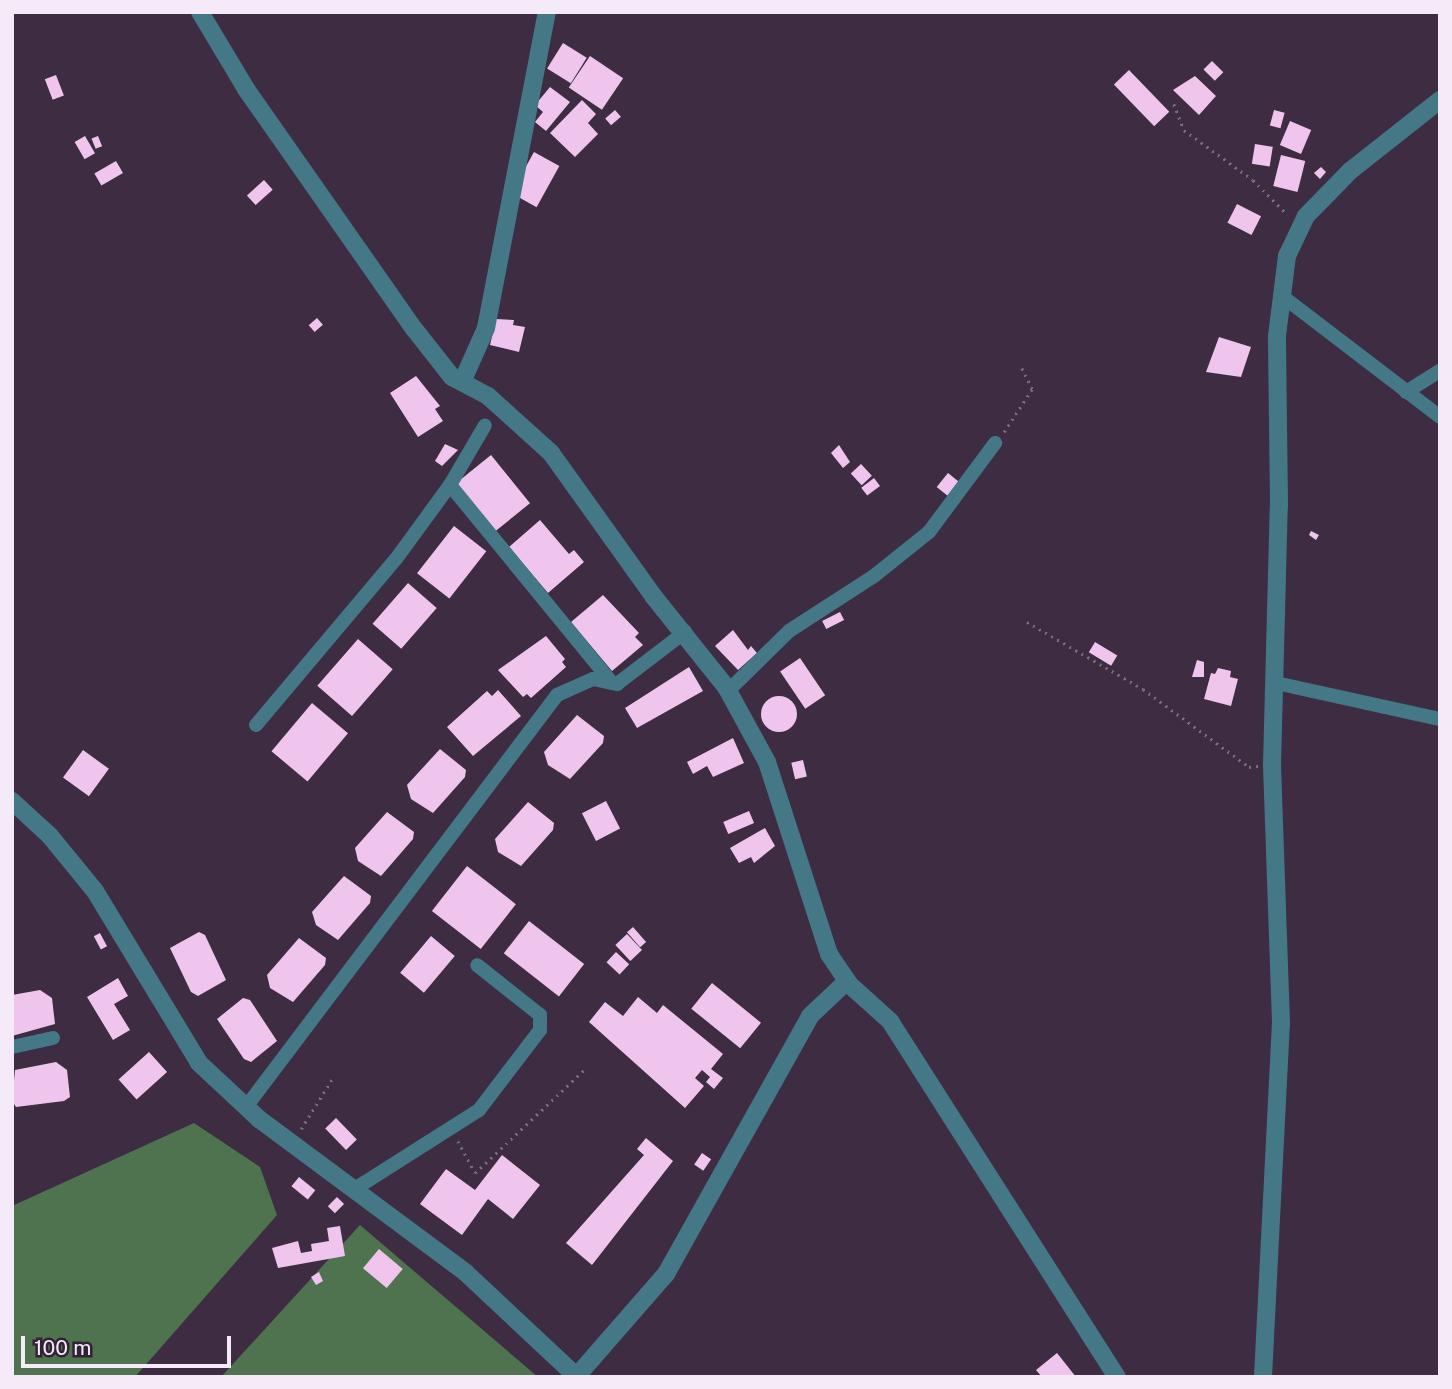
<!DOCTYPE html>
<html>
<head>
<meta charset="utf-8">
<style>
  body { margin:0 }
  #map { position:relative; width:1452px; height:1389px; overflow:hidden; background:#3d2c42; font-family:"Public Sans",sans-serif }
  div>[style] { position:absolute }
  .forest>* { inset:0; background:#4e734e }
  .building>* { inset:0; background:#f0c5ed; transform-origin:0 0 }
  .round { border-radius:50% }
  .path>* { height:2.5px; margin-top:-1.25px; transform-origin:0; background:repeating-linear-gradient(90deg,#7c6e81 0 2px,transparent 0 7px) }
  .minor>* { height:14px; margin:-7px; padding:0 7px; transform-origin:7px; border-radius:7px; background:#447886 }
  .tertiary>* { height:18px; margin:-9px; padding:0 9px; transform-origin:9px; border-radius:9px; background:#447886 }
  span { translate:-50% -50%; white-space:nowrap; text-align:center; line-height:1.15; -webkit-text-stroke:7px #322237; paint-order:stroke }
  .frame { position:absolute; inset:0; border:14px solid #f4eaf8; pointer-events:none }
  .scale { position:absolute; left:21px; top:1336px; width:210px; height:32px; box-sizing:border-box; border:4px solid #f4eaf8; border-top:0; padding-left:9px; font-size:21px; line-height:24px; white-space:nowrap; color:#f4eaf8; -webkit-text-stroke:5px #322237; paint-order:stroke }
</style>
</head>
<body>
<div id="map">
  <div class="forest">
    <div style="clip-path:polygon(194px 1123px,260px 1167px,277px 1215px,135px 1377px,12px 1377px,12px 1206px)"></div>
    <div style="clip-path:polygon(360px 1225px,538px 1377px,221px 1377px)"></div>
  </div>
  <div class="building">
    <div style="left:563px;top:43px;width:28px;height:30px;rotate:32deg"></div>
    <div style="left:590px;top:56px;width:40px;height:38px;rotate:34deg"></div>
    <div style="left:1212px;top:61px;width:16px;height:12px;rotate:45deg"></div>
    <div style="left:1129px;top:70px;width:58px;height:21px;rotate:46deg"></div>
    <div style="left:56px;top:75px;width:22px;height:12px;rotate:69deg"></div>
    <div style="clip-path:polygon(1195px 76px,1216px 96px,1199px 115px,1173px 90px)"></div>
    <div style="clip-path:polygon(550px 87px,570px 102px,546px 131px,535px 122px,543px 112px,535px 105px)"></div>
    <div style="clip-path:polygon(582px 100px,596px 114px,588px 123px,598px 134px,575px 157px,550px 133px)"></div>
    <div style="left:615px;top:110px;width:9px;height:13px;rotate:49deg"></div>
    <div style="left:1274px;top:110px;width:11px;height:16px;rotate:15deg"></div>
    <div style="left:1290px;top:121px;width:23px;height:26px;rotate:23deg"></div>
    <div style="left:85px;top:136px;width:20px;height:12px;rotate:60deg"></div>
    <div style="left:98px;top:136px;width:11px;height:7px;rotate:68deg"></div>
    <div style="left:1255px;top:144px;width:18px;height:20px;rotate:9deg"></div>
    <div style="left:534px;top:152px;width:29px;height:47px;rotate:29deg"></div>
    <div style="left:1281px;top:155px;width:25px;height:32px;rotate:14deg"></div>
    <div style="left:116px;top:161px;width:14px;height:25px;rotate:60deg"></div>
    <div style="clip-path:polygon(1321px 167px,1326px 172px,1320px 179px,1314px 173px)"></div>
    <div style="left:264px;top:180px;width:13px;height:23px;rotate:48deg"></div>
    <div style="left:1237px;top:204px;width:27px;height:21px;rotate:27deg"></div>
    <div style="left:317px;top:318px;width:9px;height:11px;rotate:49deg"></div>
    <div style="clip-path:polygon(496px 319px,514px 320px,513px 325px,525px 327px,519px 352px,490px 345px)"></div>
    <div style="clip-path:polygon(1219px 337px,1251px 347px,1241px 377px,1206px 372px)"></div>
    <div style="clip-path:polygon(416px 376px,440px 406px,435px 409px,443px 421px,418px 437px,390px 393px)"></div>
    <div style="clip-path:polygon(445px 444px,458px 450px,442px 466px,435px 461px)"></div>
    <div style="clip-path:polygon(839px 445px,850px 462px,843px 468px,831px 453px)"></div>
    <div style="left:491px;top:455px;width:62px;height:45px;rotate:51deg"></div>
    <div style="left:861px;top:464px;width:16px;height:14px;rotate:47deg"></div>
    <div style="left:948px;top:473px;width:14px;height:18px;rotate:39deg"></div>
    <div style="left:874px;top:478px;width:10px;height:16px;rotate:53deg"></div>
    <div style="clip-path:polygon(540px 520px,569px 554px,574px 550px,584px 562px,548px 593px,509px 547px)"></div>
    <div style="left:454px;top:526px;width:41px;height:60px;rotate:38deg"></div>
    <div style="clip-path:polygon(1311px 531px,1319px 535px,1316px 540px,1309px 535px)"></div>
    <div style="left:408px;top:583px;width:38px;height:54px;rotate:41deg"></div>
    <div style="clip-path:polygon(603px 595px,639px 633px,635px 637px,643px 645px,612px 671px,571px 622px)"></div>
    <div style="left:840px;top:612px;width:9px;height:20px;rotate:63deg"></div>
    <div style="clip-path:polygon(733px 630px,748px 650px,751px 646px,757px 653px,738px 670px,715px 646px)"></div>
    <div style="clip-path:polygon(546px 636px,565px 659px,562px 662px,566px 667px,531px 698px,527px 694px,523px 697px,498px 670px)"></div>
    <div style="left:358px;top:639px;width:46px;height:62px;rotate:41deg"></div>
    <div style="left:1095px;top:642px;width:26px;height:12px;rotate:31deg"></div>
    <div style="left:800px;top:658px;width:45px;height:24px;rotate:56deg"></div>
    <div style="clip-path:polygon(1197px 660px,1204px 662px,1204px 677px,1192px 677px)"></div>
    <div style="clip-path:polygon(689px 667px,703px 691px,637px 728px,625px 708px)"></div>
    <div style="clip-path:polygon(1218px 668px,1231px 671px,1230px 677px,1238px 679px,1231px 706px,1204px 699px,1211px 673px,1215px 674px)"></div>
    <div style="clip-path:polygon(498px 690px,521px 716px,473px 756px,447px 727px,487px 691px,492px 696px)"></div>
    <div class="round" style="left:761px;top:696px;width:36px;height:36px"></div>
    <div style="left:312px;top:703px;width:47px;height:63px;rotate:40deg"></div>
    <div style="clip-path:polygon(577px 715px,604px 736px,603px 743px,570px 779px,548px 765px,544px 752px)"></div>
    <div style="clip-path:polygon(733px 738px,744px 763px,713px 777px,707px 766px,693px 774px,687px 762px)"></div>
    <div style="clip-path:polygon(440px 749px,466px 770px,465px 777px,433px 813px,411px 799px,407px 785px)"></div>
    <div style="left:83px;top:750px;width:32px;height:34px;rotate:36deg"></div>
    <div style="left:803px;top:760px;width:17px;height:12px;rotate:77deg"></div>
    <div style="left:606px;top:801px;width:31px;height:27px;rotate:63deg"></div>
    <div style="clip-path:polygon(528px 802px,554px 823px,553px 830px,521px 866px,498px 852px,495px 839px)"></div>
    <div style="left:749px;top:811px;width:13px;height:28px;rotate:67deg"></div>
    <div style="clip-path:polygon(387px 812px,414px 832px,413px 839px,381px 876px,358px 861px,355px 848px)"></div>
    <div style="clip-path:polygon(765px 828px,775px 846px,754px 863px,751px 857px,739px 863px,730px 848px)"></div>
    <div style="left:467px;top:866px;width:62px;height:57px;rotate:38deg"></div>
    <div style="clip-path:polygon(344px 876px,371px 896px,370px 903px,338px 940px,316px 925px,312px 912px)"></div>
    <div style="left:529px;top:921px;width:70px;height:41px;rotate:38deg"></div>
    <div style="left:633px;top:927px;width:20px;height:8px;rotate:49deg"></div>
    <div style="clip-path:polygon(199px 932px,205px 935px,226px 980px,198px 996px,191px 992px,170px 948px)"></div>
    <div style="left:100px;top:933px;width:15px;height:7px;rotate:62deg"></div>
    <div style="left:627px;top:934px;width:22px;height:16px;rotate:47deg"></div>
    <div style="left:431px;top:936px;width:31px;height:48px;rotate:40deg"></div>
    <div style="clip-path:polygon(299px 938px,326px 958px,325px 965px,293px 1002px,270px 988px,267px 975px)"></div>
    <div style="left:616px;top:952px;width:18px;height:14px;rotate:43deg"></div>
    <div style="clip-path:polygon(118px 978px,128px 996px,114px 1004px,130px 1030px,113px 1040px,87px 997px)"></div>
    <div style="left:712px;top:983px;width:63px;height:33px;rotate:39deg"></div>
    <div style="clip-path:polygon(40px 990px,52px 998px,55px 1024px,12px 1036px,12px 995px)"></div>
    <div style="clip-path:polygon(638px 997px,657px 1013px,663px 1005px,723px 1054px,711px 1069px,723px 1078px,714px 1089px,706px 1082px,710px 1077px,702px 1070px,695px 1078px,704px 1086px,685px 1108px,589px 1022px,605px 1002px,623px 1016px)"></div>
    <div style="clip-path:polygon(243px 998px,250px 1000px,277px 1041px,251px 1062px,244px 1059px,217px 1019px)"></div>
    <div style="left:149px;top:1052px;width:27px;height:41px;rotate:48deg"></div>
    <div style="clip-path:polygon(56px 1062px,67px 1070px,70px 1097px,64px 1101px,16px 1107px,12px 1101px,15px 1070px)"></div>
    <div style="left:336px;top:1118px;width:30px;height:15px;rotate:46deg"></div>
    <div style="clip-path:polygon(646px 1138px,673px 1161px,592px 1265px,566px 1243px,644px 1155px,637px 1149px)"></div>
    <div style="left:702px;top:1153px;width:11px;height:14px;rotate:34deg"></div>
    <div style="clip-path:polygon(502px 1155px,540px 1185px,513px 1219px,488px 1199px,462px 1235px,420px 1204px,446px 1169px,475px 1190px)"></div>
    <div style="left:299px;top:1177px;width:21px;height:12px;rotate:39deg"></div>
    <div style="left:337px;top:1197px;width:10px;height:13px;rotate:45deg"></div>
    <div style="clip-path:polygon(340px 1226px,345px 1256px,278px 1268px,272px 1248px,298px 1241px,301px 1253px,312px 1251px,311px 1244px,329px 1241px,327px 1228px)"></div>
    <div style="left:379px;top:1249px;width:31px;height:25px;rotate:40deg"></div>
    <div style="clip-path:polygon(319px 1272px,323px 1281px,316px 1285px,311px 1277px)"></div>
    <div style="clip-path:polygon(1057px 1353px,1076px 1377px,1042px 1377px,1036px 1370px)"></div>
  </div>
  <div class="path">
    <div style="left:1174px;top:104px;width:28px;rotate:69deg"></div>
    <div style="left:1184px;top:130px;width:85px;rotate:35.9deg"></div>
    <div style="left:1253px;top:180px;width:49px;rotate:45deg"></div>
    <div style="left:1004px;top:432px;width:51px;rotate:-56.9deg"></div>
    <div style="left:1032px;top:389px;width:25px;rotate:-117deg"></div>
    <div style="left:1027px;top:622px;width:134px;rotate:30deg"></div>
    <div style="left:1143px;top:689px;width:132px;rotate:36.3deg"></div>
    <div style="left:1249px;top:767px;width:9px;rotate:-6deg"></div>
    <div style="left:301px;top:1129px;width:62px;rotate:-58.1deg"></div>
    <div style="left:458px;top:1141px;width:36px;rotate:62deg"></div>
    <div style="left:475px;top:1173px;width:154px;rotate:-43.4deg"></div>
  </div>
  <div class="minor">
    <div style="left:1282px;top:296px;width:199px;rotate:37.4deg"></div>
    <div style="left:1406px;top:392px;width:40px;rotate:-32deg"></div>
    <div style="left:450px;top:485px;width:256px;rotate:50.7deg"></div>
    <div style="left:1276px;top:683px;width:168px;rotate:12.4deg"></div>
    <div style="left:728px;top:691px;width:86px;rotate:-44.5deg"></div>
    <div style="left:789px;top:631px;width:101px;rotate:-32.9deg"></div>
    <div style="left:874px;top:576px;width:70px;rotate:-38.7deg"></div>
    <div style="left:929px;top:532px;width:111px;rotate:-53.4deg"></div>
    <div style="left:256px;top:725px;width:217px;rotate:-49.9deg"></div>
    <div style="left:396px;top:559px;width:92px;rotate:-53.9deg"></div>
    <div style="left:450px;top:485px;width:69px;rotate:-59.7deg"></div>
    <div style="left:12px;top:1047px;width:42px;rotate:-12.4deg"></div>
    <div style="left:246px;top:1107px;width:516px;rotate:-52.95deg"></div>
    <div style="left:557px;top:695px;width:39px;rotate:-24deg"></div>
    <div style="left:593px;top:679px;width:25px;rotate:12deg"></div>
    <div style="left:617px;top:684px;width:86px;rotate:-37.4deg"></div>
    <div style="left:353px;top:1190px;width:149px;rotate:-32.4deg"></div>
    <div style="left:479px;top:1110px;width:101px;rotate:-52.7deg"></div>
    <div style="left:540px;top:1030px;width:15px;rotate:-90deg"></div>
    <div style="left:540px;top:1015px;width:80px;rotate:-141.6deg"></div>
  </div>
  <div class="tertiary">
    <div style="left:200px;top:12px;width:90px;rotate:59.1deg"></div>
    <div style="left:246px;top:89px;width:294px;rotate:55deg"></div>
    <div style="left:415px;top:330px;width:60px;rotate:51.8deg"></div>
    <div style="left:452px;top:377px;width:41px;rotate:27.8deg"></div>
    <div style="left:488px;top:396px;width:85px;rotate:42.1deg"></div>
    <div style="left:551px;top:453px;width:177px;rotate:54.4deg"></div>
    <div style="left:654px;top:597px;width:115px;rotate:51.3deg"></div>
    <div style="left:726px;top:687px;width:85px;rotate:61.3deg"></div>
    <div style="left:767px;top:762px;width:202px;rotate:72.1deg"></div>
    <div style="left:829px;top:954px;width:37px;rotate:56deg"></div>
    <div style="left:850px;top:985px;width:54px;rotate:42deg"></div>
    <div style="left:890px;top:1021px;width:422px;rotate:57.5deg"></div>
    <div style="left:462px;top:382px;width:59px;rotate:-66deg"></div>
    <div style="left:486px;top:328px;width:322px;rotate:-79.1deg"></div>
    <div style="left:12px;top:801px;width:52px;rotate:42.6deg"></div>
    <div style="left:50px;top:836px;width:71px;rotate:50.7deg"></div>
    <div style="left:95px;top:891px;width:201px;rotate:58.8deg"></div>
    <div style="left:199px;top:1063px;width:82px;rotate:43deg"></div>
    <div style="left:259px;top:1119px;width:258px;rotate:36.6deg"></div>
    <div style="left:466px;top:1273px;width:152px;rotate:43.1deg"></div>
    <div style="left:576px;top:1377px;width:137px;rotate:-48.9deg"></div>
    <div style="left:666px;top:1274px;width:295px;rotate:-60.8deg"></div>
    <div style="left:810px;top:1016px;width:51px;rotate:-43.4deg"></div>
    <div style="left:1263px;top:1377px;width:354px;rotate:-87.1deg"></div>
    <div style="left:1281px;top:1023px;width:258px;rotate:-92deg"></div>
    <div style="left:1272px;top:765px;width:260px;rotate:-88.5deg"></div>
    <div style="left:1279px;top:505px;width:169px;rotate:-90.7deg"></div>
    <div style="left:1277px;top:336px;width:81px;rotate:-82.9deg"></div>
    <div style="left:1287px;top:256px;width:44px;rotate:-64.6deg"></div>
    <div style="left:1306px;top:216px;width:63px;rotate:-45.6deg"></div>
    <div style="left:1350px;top:171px;width:115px;rotate:-38.3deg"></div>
  </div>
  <div class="frame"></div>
  <div class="scale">100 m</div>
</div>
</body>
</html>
